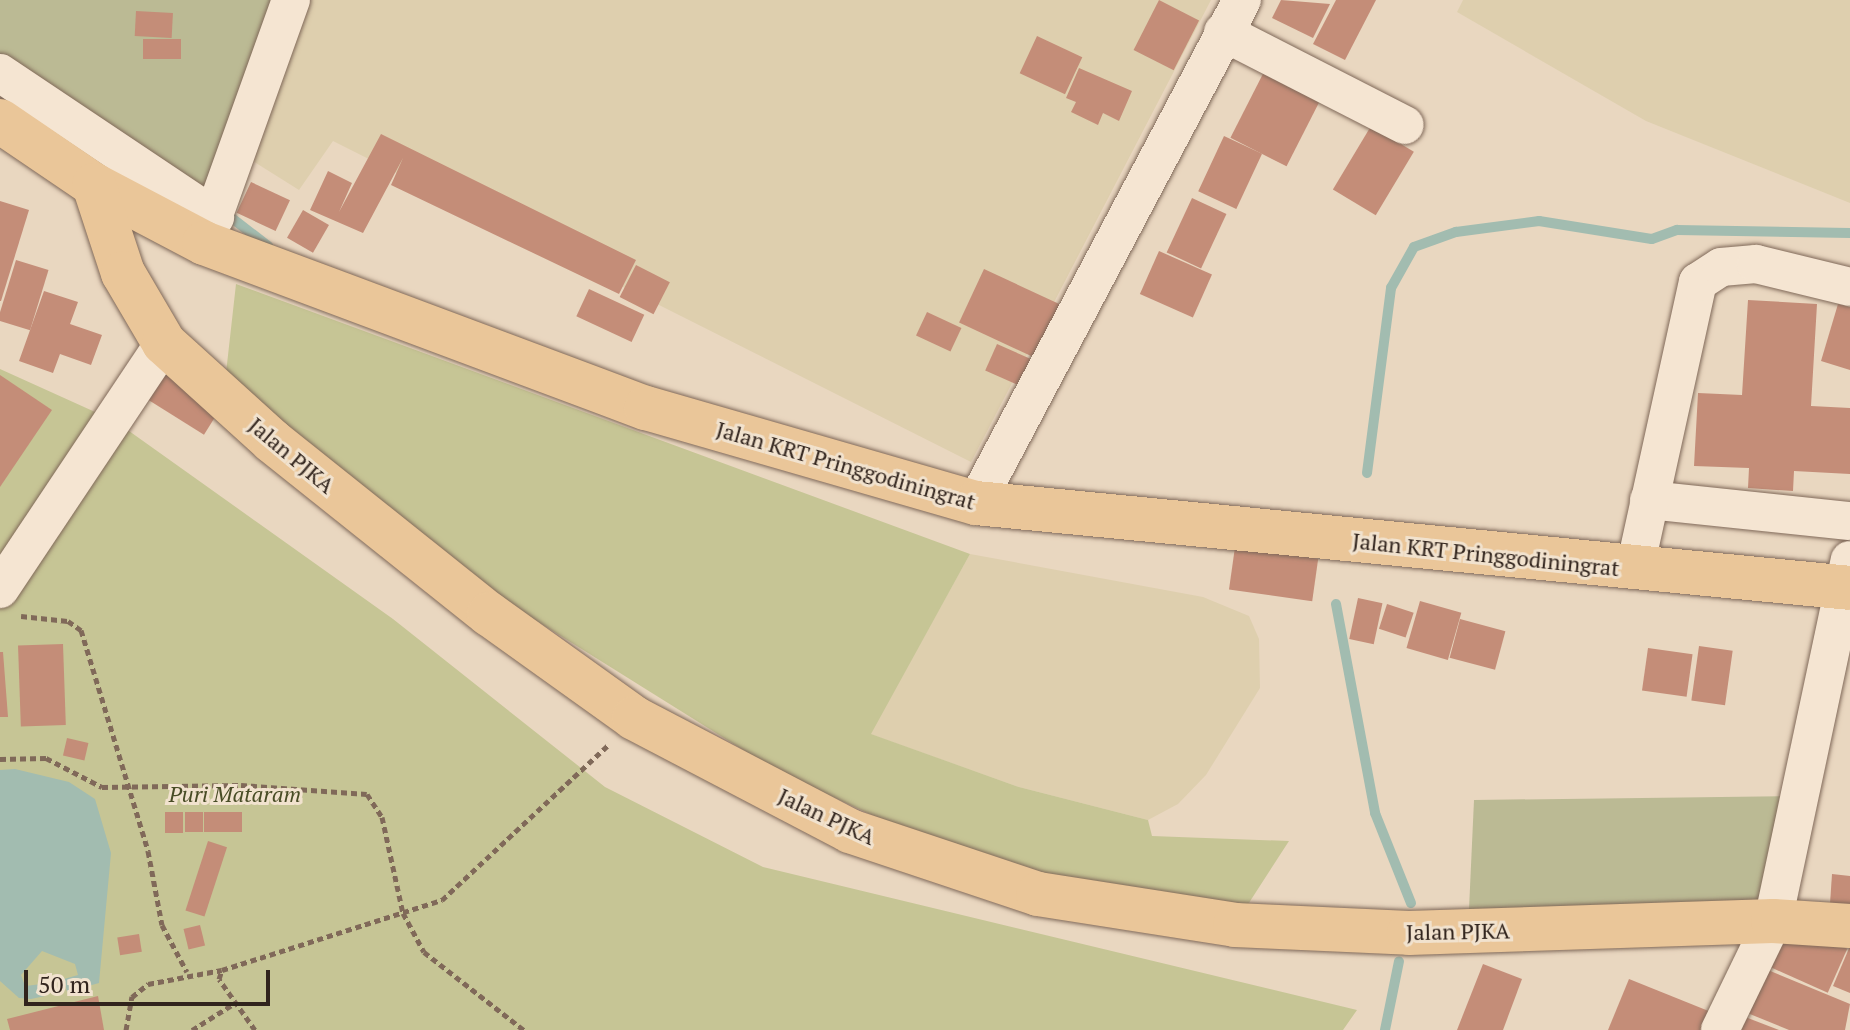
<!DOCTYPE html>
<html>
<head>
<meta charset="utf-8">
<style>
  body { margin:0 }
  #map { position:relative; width:1850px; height:1030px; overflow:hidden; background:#e9d7c0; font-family:"PT Serif",serif }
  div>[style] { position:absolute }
  .farmland>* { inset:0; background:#decfae }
  .green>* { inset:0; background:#c6c595 }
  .cemetery>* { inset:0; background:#bbba94 }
  .water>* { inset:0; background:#a2bcb0 }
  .stream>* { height:10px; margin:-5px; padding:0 5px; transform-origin:5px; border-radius:5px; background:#a2bcb0 }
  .building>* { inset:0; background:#c48d78; transform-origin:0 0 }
  .path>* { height:5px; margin-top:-2.5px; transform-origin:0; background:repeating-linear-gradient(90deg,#806959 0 6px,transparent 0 10px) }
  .roads { filter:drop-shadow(0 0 2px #806959) drop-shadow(0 0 2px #806959) }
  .minor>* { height:38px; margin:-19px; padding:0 19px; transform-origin:19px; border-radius:19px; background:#f5e5d2 }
  .major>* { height:44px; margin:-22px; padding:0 22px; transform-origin:22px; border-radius:22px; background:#eac699 }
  span { translate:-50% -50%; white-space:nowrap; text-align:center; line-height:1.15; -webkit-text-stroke:6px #f1e2ce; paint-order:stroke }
  .street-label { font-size:22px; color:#31241d }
  .park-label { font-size:22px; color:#484c25; font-style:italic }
  .scale { position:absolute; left:24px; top:970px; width:246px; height:36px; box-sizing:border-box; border:4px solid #31241d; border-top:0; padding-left:10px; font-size:24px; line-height:28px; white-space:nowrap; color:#31241d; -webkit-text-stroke:6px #f1e2ce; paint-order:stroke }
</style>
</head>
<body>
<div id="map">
  <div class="farmland">
    <div style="clip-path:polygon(304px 0,1211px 0,971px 462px,333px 141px,299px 190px,253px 161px)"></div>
    <div style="clip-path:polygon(1463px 0,1850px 0,1850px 203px,1646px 121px,1457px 12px)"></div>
    <div style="clip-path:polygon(970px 554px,1203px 597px,1249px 616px,1259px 639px,1260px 688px,1206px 775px,1178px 804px,1148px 820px,1019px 787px,870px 734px)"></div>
  </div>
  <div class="green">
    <div style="clip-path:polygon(236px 284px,970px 554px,871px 734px,1019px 787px,1148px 820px,1152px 836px,1289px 841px,1245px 909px,1062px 879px,902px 829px,775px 770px,497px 596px,252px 399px,226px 373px)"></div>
    <div style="clip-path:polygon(0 369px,115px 421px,393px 619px,605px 787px,763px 867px,1357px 1010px,1343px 1030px,0 1030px)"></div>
  </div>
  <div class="cemetery">
    <div style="clip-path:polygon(0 0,290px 0,217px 210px,0 73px)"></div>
    <div style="clip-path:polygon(1798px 796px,1773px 921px,1468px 931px,1474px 800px)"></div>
  </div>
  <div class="water">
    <div style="clip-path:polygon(15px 769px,69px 782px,95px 799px,111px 853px,99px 983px,67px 992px,64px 979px,78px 975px,75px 964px,42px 951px,21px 975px,25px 986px,42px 984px,45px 996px,31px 999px,19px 998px,0 981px,0 770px)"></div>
  </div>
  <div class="stream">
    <div style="left:224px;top:212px;width:56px;rotate:37.7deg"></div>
    <div style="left:1367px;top:473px;width:187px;rotate:-82.6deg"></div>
    <div style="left:1391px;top:288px;width:47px;rotate:-60.7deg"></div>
    <div style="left:1414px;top:247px;width:45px;rotate:-19.7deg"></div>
    <div style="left:1456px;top:232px;width:84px;rotate:-7.5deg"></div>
    <div style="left:1539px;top:221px;width:114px;rotate:9.1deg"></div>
    <div style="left:1652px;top:239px;width:27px;rotate:-20deg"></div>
    <div style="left:1677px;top:230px;width:173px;rotate:1deg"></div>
    <div style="left:1336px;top:604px;width:213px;rotate:79.4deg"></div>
    <div style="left:1375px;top:813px;width:97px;rotate:68.2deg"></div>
    <div style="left:1385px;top:1030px;width:70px;rotate:-78.5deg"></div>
  </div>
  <div class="building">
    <div style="left:1159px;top:0;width:45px;height:56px;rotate:27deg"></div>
    <div style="clip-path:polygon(1281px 0,1330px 4px,1313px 38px,1272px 18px)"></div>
    <div style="clip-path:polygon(1336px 0,1376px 0,1345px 60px,1313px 44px)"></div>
    <div style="left:136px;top:11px;width:37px;height:25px;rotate:3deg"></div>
    <div style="left:1037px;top:36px;width:50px;height:41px;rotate:25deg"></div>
    <div style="left:143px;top:39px;width:38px;height:20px"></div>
    <div style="left:1269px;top:62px;width:63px;height:85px;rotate:27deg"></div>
    <div style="clip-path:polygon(1079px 68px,1132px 91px,1119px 121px,1103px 113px,1098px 125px,1071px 112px,1076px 102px,1066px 98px)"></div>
    <div style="left:1371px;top:126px;width:50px;height:74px;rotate:31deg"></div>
    <div style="clip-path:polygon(381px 134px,636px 260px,619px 294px,391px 185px,403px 158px,363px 233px,310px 210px,328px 171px,352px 183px,339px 212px)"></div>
    <div style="left:1224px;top:136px;width:42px;height:61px;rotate:25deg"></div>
    <div style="left:251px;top:182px;width:43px;height:34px;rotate:25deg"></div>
    <div style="left:1192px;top:198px;width:38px;height:60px;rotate:25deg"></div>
    <div style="clip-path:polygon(0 201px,29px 210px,1px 301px,0 301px)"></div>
    <div style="left:303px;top:210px;width:30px;height:32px;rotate:30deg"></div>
    <div style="left:1159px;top:251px;width:58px;height:47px;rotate:24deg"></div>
    <div style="left:16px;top:260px;width:34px;height:63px;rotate:17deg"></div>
    <div style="left:636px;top:265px;width:38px;height:36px;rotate:27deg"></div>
    <div style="left:984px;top:269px;width:86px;height:59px;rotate:25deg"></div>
    <div style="left:589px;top:289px;width:61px;height:30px;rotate:25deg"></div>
    <div style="clip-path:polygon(44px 291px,78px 302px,70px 324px,102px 335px,91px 365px,60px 354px,53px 373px,19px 361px)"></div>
    <div style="clip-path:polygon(1748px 300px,1817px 304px,1811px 406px,1850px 408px,1850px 474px,1794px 471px,1793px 491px,1748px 488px,1749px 468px,1694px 466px,1698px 393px,1742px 395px)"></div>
    <div style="clip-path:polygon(1838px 304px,1850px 307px,1850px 370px,1821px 361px)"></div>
    <div style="left:927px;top:312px;width:38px;height:26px;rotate:25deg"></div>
    <div style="left:997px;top:344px;width:37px;height:29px;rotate:24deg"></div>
    <div style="left:162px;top:366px;width:72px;height:36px;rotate:32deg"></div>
    <div style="clip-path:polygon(0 375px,52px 410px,0 487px)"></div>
    <div style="left:1235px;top:547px;width:84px;height:43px;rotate:8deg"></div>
    <div style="left:1358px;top:598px;width:25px;height:42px;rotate:12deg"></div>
    <div style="left:1420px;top:601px;width:43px;height:49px;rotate:16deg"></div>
    <div style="left:1387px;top:604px;width:28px;height:26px;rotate:18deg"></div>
    <div style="left:1460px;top:619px;width:47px;height:40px;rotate:15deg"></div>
    <div style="left:63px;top:644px;width:81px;height:45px;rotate:88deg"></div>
    <div style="left:1699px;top:646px;width:34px;height:55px;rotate:8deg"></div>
    <div style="left:1648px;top:648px;width:45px;height:43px;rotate:8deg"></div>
    <div style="clip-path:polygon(0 652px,3px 652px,8px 717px,0 717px)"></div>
    <div style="left:67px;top:738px;width:22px;height:18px;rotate:13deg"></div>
    <div style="left:165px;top:812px;width:18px;height:21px"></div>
    <div style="left:185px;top:812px;width:18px;height:20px"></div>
    <div style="left:204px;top:812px;width:38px;height:20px"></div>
    <div style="left:208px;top:841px;width:20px;height:73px;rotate:18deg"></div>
    <div style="clip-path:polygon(1832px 874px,1850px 876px,1850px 906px,1830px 904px)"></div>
    <div style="left:1787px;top:922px;width:66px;height:48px;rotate:24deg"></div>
    <div style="left:200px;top:925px;width:21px;height:17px;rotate:76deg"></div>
    <div style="left:139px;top:934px;width:18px;height:22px;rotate:81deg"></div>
    <div style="clip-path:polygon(1850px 946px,1850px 993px,1833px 986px)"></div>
    <div style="clip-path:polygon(1483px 964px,1522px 979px,1503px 1030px,1457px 1030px)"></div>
    <div style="clip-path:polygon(1763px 968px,1850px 1004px,1845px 1030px,1789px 1030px,1745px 1012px)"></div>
    <div style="clip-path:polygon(1629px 979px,1721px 1016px,1715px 1030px,1608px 1030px)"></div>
    <div style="clip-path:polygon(98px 996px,104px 1030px,10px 1030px,7px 1019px)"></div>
    <div style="clip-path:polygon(1740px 1015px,1779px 1030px,1734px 1030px)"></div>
  </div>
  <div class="path">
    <div style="left:21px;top:616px;width:47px;rotate:6.1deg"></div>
    <div style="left:68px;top:621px;width:16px;rotate:35deg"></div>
    <div style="left:81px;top:630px;width:231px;rotate:73.1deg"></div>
    <div style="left:148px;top:851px;width:75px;rotate:79.3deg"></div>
    <div style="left:162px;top:925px;width:53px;rotate:62deg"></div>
    <div style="left:0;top:759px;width:46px;rotate:-1.2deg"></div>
    <div style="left:46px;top:758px;width:63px;rotate:27.4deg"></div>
    <div style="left:102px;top:787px;width:139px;rotate:-0.8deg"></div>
    <div style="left:241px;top:785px;width:126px;rotate:4.1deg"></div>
    <div style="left:367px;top:794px;width:27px;rotate:57deg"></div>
    <div style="left:382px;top:817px;width:98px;rotate:77.7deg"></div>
    <div style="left:403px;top:913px;width:44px;rotate:61.7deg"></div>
    <div style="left:424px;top:952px;width:127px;rotate:38deg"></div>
    <div style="left:126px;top:1030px;width:34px;rotate:-80deg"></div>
    <div style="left:132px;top:997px;width:21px;rotate:-39deg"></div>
    <div style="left:148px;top:984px;width:75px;rotate:-10.7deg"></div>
    <div style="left:192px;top:1030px;width:51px;rotate:-32.1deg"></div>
    <div style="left:255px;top:1030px;width:62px;rotate:-125.2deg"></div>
    <div style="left:219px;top:979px;width:9px;rotate:-72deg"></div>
    <div style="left:222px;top:970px;width:231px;rotate:-17.7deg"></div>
    <div style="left:442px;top:900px;width:229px;rotate:-43deg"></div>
  </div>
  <div class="roads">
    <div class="minor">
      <div style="left:1223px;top:32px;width:204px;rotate:27.1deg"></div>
      <div style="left:0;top:73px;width:259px;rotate:33.8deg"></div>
      <div style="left:205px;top:240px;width:255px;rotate:-70.3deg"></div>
      <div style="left:1649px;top:500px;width:202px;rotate:6deg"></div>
      <div style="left:976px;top:503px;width:569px;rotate:-62.13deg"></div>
      <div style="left:1635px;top:568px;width:293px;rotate:-77.6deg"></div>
      <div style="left:1698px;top:282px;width:27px;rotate:-33deg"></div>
      <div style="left:1721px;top:267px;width:35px;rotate:-5deg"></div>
      <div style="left:1756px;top:264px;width:97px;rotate:13.7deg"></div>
      <div style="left:0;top:589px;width:296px;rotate:-56.3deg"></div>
      <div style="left:1720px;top:1030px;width:121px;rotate:-64.1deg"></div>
      <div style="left:1773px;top:921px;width:369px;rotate:-78deg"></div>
    </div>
    <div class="major">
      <div style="left:0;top:121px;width:114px;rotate:34.2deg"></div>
      <div style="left:94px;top:185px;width:124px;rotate:27.8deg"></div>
      <div style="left:204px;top:243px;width:472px;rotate:20.5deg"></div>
      <div style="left:646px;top:408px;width:343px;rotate:16.1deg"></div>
      <div style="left:976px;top:503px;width:878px;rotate:5.55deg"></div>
      <div style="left:94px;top:185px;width:93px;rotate:71.8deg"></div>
      <div style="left:123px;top:273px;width:81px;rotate:59.6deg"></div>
      <div style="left:164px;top:343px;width:146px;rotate:42.2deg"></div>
      <div style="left:272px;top:441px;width:278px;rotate:38.6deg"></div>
      <div style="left:489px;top:614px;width:178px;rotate:35.6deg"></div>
      <div style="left:634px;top:718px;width:244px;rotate:27.6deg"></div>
      <div style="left:850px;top:831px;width:198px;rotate:18.5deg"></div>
      <div style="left:1038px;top:894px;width:199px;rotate:8.9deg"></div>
      <div style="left:1235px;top:925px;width:174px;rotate:2.6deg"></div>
      <div style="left:1409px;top:933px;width:364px;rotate:-1.9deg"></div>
      <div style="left:1773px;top:921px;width:77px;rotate:3.7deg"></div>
    </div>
  </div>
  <div class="street-label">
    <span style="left:292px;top:455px;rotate:40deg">Jalan PJKA</span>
    <span style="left:846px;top:465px;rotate:16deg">Jalan KRT Pringgodiningrat</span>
    <span style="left:1486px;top:554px;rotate:6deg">Jalan KRT Pringgodiningrat</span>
    <span style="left:827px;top:816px;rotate:25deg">Jalan PJKA</span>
    <span style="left:1458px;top:931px;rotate:-1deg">Jalan PJKA</span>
  </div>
  <div class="park-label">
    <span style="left:235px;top:794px">Puri Mataram</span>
  </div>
  <div class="scale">50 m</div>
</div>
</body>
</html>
